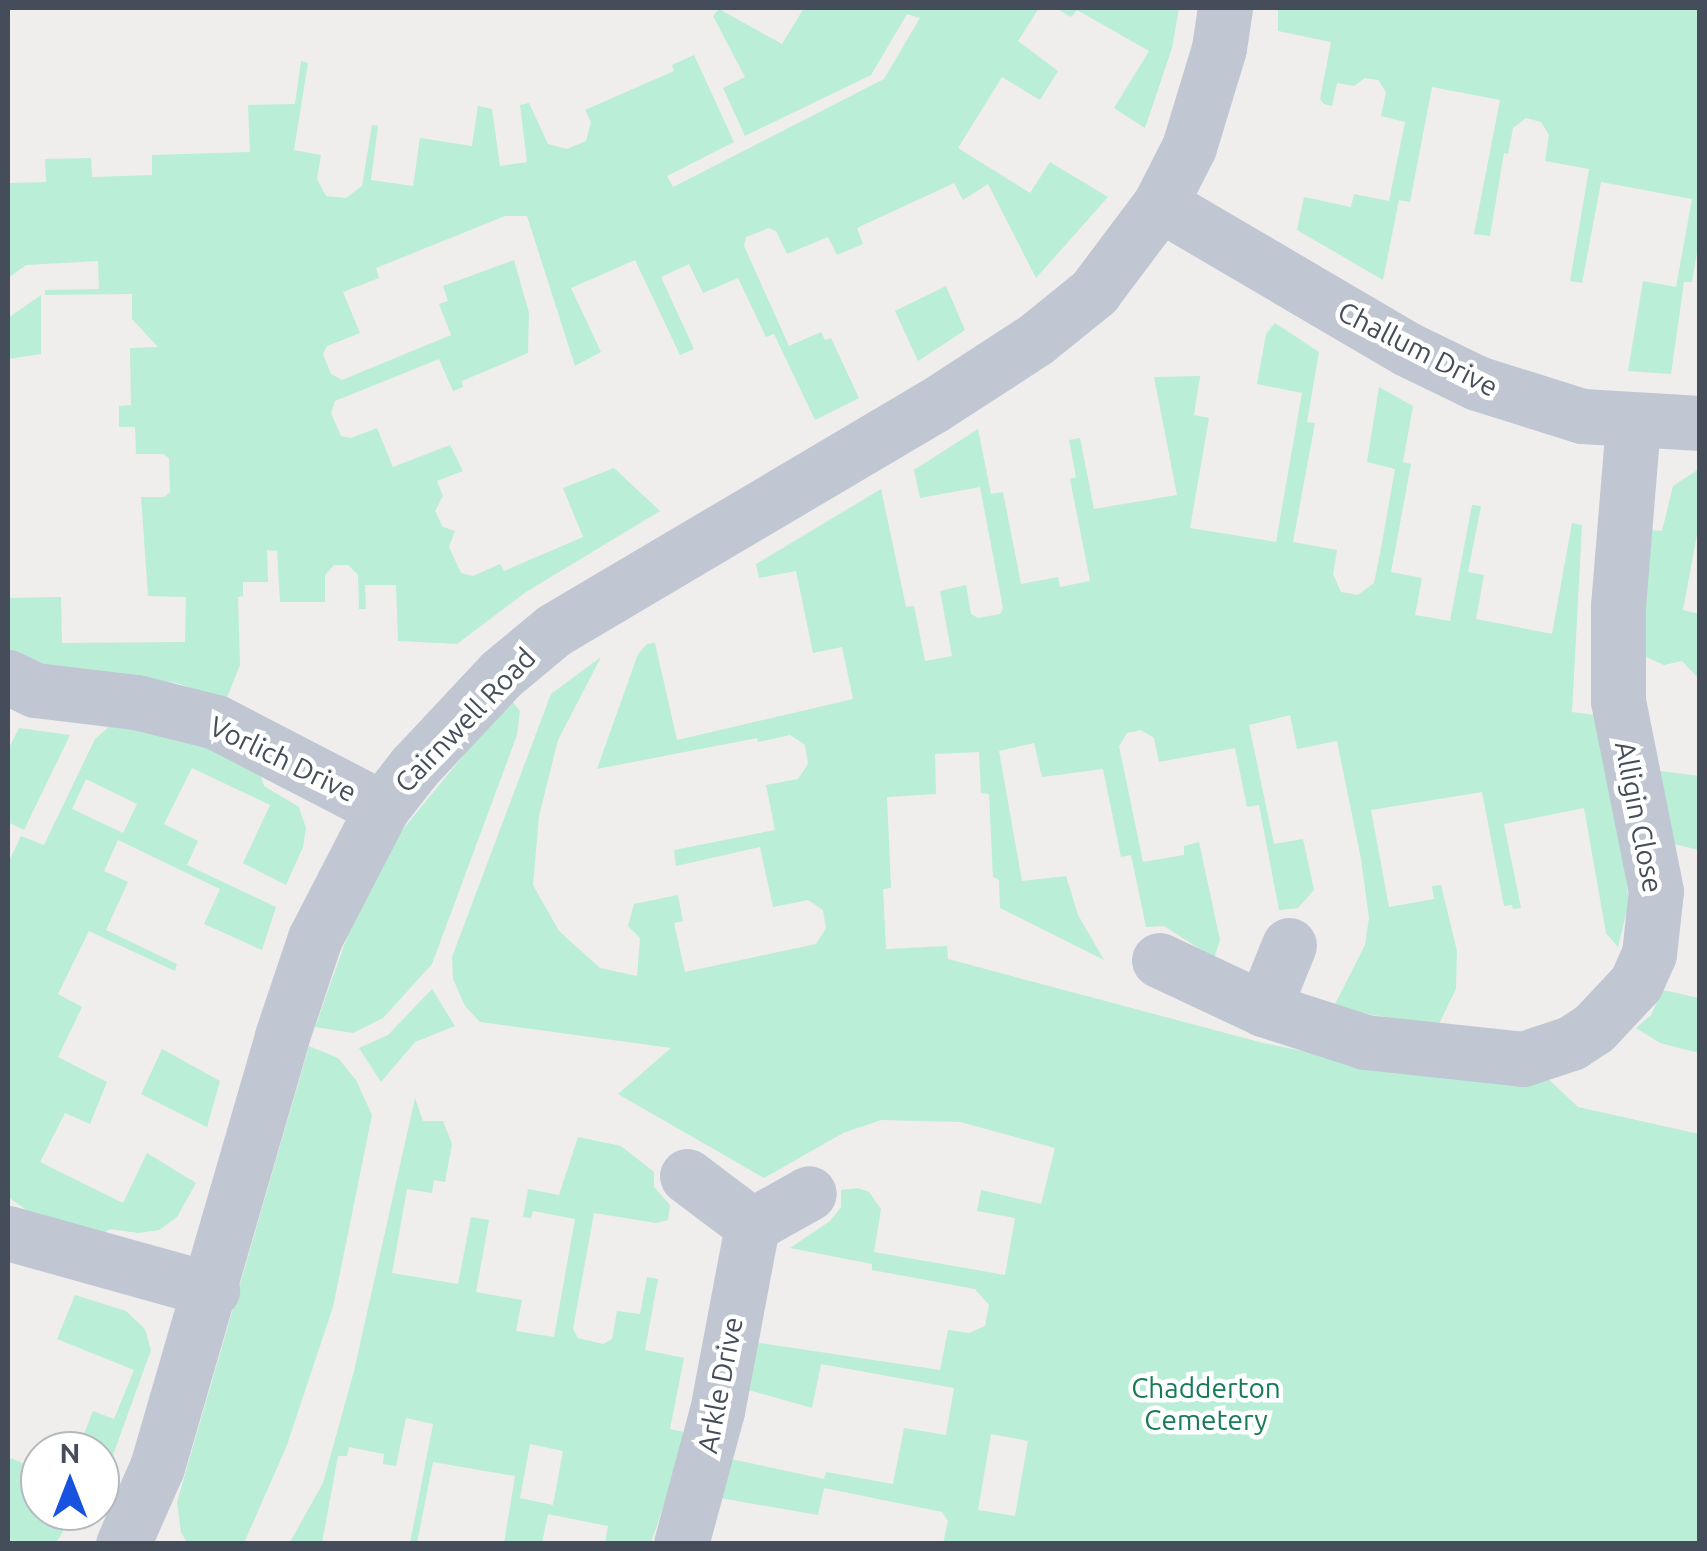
<!DOCTYPE html>
<html>
<head>
<meta charset="utf-8">
<style>
  body { margin:0 }
  #map { position:relative; width:1707px; height:1551px; overflow:hidden; background:#f0eded; font-family:Ubuntu,sans-serif }
  div>[style] { position:absolute }
  .green>* { inset:0; background:#baeed6 }
  .minor>* { height:55px; margin:-27.5px; padding:0 27.5px; transform-origin:27.5px; border-radius:27.5px; background:#c0c7d3 }
  span { translate:-50% -50%; white-space:nowrap; text-align:center; line-height:1.15; -webkit-text-stroke:9px #fff; paint-order:stroke }
  .street-label { font-size:28px; color:#454d5a }
  .park-label { font-size:28px; color:#167b57 }
  .frame { position:absolute; inset:0; border:10px solid #454d5a; pointer-events:none }
  .north { position:absolute; left:20px; top:1431px; width:100px; height:100px; box-sizing:border-box; background:#fff; border:2px solid #b5b8bd; border-radius:50%; rotate:0deg; font-size:28px; font-weight:700; line-height:40px; text-align:center; color:#454d5a }
  .north::after { content:''; display:block; margin:auto; width:35px; height:45px; background:#1853df; clip-path:polygon(50% 0,100% 100%,50% 72%,0 100%) }
</style>
</head>
<body>
<div id="map">
  <div class="green">
    <div style="clip-path:polygon(804px 8px,1039px 8px,1018px 41px,1058px 71px,1040px 100px,1002px 77px,958px 148px,1030px 193px,1050px 162px,1108px 197px,1036px 278px,988px 184px,963px 200px,954px 183px,857px 228px,863px 244px,837px 255px,828px 237px,787px 254px,776px 231px,769px 228px,746px 237px,744px 246px,789px 346px,821px 332px,825px 340px,831px 338px,859px 398px,815px 420px,774px 334px,766px 337px,738px 278px,703px 293px,689px 264px,661px 277px,694px 349px,680px 355px,635px 260px,571px 288px,601px 352px,575px 366px,527px 216px,505px 216px,376px 268px,379px 278px,343px 292px,360px 333px,327px 346px,323px 354px,331px 374px,342px 380px,451px 335px,439px 304px,448px 301px,443px 286px,514px 260px,529px 313px,528px 353px,462px 381px,463px 387px,453px 391px,439px 359px,335px 401px,331px 413px,341px 436px,351px 438px,377px 428px,393px 467px,450px 445px,463px 471px,437px 481px,443px 496px,435px 511px,443px 527px,455px 531px,449px 547px,461px 573px,473px 576px,500px 564px,504px 571px,583px 537px,563px 488px,614px 468px,660px 511px,526px 592px,457px 644px,398px 641px,396px 585px,365px 585px,366px 609px,359px 609px,358px 575px,348px 565px,334px 565px,325px 575px,325px 602px,280px 602px,277px 551px,267px 550px,268px 582px,243px 582px,243px 596px,238px 597px,240px 665px,226px 700px,177px 683px,49px 668px,8px 653px,8px 598px,61px 597px,62px 643px,185px 642px,186px 597px,148px 596px,141px 497px,164px 497px,170px 492px,169px 458px,163px 454px,136px 454px,135px 427px,119px 427px,119px 406px,131px 405px,130px 348px,158px 347px,132px 319px,132px 294px,45px 295px,45px 290px,99px 289px,98px 261px,26px 265px,8px 278px,8px 183px,46px 182px,45px 159px,91px 158px,92px 177px,152px 175px,152px 155px,250px 152px,248px 105px,295px 104px,301px 61px,308px 63px,294px 150px,321px 155px,317px 179px,326px 196px,346px 198px,362px 186px,372px 125px,378px 126px,371px 180px,413px 186px,420px 138px,472px 146px,478px 106px,492px 109px,500px 166px,527px 162px,520px 105px,529px 103px,548px 144px,567px 149px,586px 141px,591px 122px,585px 110px,674px 71px,672px 65px,694px 55px,734px 142px,667px 176px,673px 187px,884px 79px,920px 18px,907px 14px,871px 75px,745px 136px,723px 88px,745px 77px,713px 16px,719px 9px,782px 44px)"></div>
    <div style="clip-path:polygon(1056px 8px,1179px 8px,1172px 48px,1145px 128px,1114px 108px,1149px 51px,1077px 10px,1071px 17px)"></div>
    <div style="clip-path:polygon(1278px 8px,1699px 8px,1699px 241px,1692px 282px,1684px 282px,1671px 374px,1628px 371px,1643px 281px,1676px 287px,1692px 199px,1601px 182px,1582px 283px,1570px 281px,1589px 169px,1545px 161px,1549px 135px,1541px 122px,1526px 118px,1513px 128px,1508px 154px,1504px 153px,1490px 236px,1474px 234px,1500px 100px,1432px 87px,1410px 202px,1399px 200px,1383px 280px,1297px 230px,1304px 197px,1351px 207px,1354px 194px,1389px 201px,1405px 122px,1381px 116px,1386px 92px,1378px 80px,1365px 78px,1354px 86px,1337px 83px,1332px 106px,1324px 104px,1320px 99px,1331px 42px,1278px 31px)"></div>
    <div style="clip-path:polygon(946px 286px,965px 330px,918px 361px,895px 311px)"></div>
    <div style="clip-path:polygon(41px 295px,41px 354px,8px 359px,8px 318px)"></div>
    <div style="clip-path:polygon(evenodd,1275px 323px,1319px 352px,1307px 422px,1315px 423px,1293px 542px,1337px 550px,1333px 574px,1341px 592px,1358px 595px,1374px 583px,1382px 543px,1395px 469px,1367px 462px,1379px 387px,1413px 406px,1403px 462px,1411px 464px,1391px 572px,1422px 578px,1415px 615px,1450px 621px,1472px 505px,1481px 506px,1468px 572px,1484px 575px,1476px 619px,1552px 634px,1572px 523px,1582px 525px,1572px 712px,1594px 715px,1625px 870px,1629px 902px,1618px 947px,1606px 933px,1584px 808px,1504px 824px,1521px 908px,1513px 909px,1512px 905px,1504px 906px,1482px 792px,1371px 810px,1389px 907px,1434px 899px,1432px 886px,1441px 885px,1457px 951px,1456px 989px,1438px 1026px,1333px 1008px,1365px 945px,1369px 918px,1361px 859px,1337px 741px,1297px 749px,1290px 715px,1249px 725px,1274px 844px,1303px 839px,1314px 890px,1298px 908px,1279px 910px,1259px 805px,1247px 807px,1235px 748px,1159px 762px,1154px 738px,1141px 730px,1127px 733px,1119px 746px,1143px 862px,1184px 855px,1184px 846px,1199px 842px,1220px 940px,1214px 958px,1164px 926px,1146px 927px,1131px 855px,1121px 857px,1103px 769px,1042px 777px,1034px 743px,999px 751px,1022px 881px,1066px 876px,1078px 915px,1104px 960px,1000px 908px,999px 880px,993px 877px,989px 794px,981px 793px,979px 752px,935px 754px,936px 794px,887px 797px,891px 888px,883px 889px,886px 949px,947px 946px,948px 959px,1263px 1043px,1384px 1067px,1543px 1074px,1578px 1107px,1699px 1134px,1699px 1543px,943px 1544px,948px 1521px,942px 1512px,824px 1488px,818px 1515px,720px 1498px,731px 1459px,824px 1479px,826px 1472px,893px 1484px,904px 1428px,946px 1435px,954px 1388px,821px 1364px,812px 1408px,745px 1389px,753px 1342px,940px 1370px,948px 1330px,969px 1333px,985px 1326px,989px 1305px,975px 1289px,872px 1270px,872px 1264px,790px 1248px,830px 1221px,841px 1207px,841px 1190px,858px 1188px,869px 1192px,881px 1209px,874px 1252px,1005px 1275px,1015px 1218px,977px 1211px,981px 1190px,1041px 1204px,1055px 1148px,960px 1122px,881px 1120px,843px 1133px,764px 1178px,618px 1094px,671px 1048px,480px 1022px,465px 1006px,453px 979px,452px 957px,551px 694px,601px 657px,558px 740px,539px 816px,533px 885px,559px 931px,600px 968px,637px 976px,640px 938px,628px 926px,634px 904px,678px 895px,683px 921px,674px 923px,685px 972px,816px 944px,826px 928px,823px 910px,808px 900px,773px 907px,760px 847px,676px 866px,674px 850px,775px 830px,766px 785px,798px 779px,808px 764px,805px 745px,790px 735px,758px 742px,757px 738px,597px 769px,638px 654px,647px 644px,655px 643px,677px 740px,853px 699px,842px 647px,813px 653px,796px 571px,759px 578px,756px 564px,881px 489px,906px 607px,914px 606px,925px 661px,952px 656px,940px 591px,966px 585px,971px 614px,978px 618px,1000px 614px,1003px 608px,980px 487px,920px 498px,914px 470px,978px 429px,991px 494px,1003px 492px,1021px 584px,1058px 577px,1060px 587px,1090px 581px,1070px 479px,1076px 477px,1069px 440px,1080px 438px,1094px 509px,1177px 495px,1154px 377px,1200px 376px,1194px 415px,1209px 418px,1190px 528px,1276px 542px,1302px 393px,1257px 384px,1266px 334px,1275px 323px,991px 1434px,1028px 1441px,1015px 1516px,978px 1510px,991px 1434px)"></div>
    <div style="clip-path:polygon(1699px 469px,1699px 524px,1683px 610px,1699px 614px,1699px 679px,1682px 661px,1664px 665px,1640px 654px,1649px 530px,1662px 531px,1673px 486px)"></div>
    <div style="clip-path:polygon(510px 699px,520px 711px,517px 735px,432px 964px,383px 1018px,353px 1033px,315px 1027px,350px 929px,394px 840px)"></div>
    <div style="clip-path:polygon(evenodd,112px 724px,209px 748px,259px 770px,264px 786px,299px 807px,306px 828px,303px 847px,286px 885px,243px 863px,270px 805px,192px 768px,164px 824px,198px 841px,187px 865px,276px 907px,262px 950px,204px 924px,220px 889px,118px 840px,104px 871px,128px 882px,106px 930px,177px 964px,175px 971px,89px 931px,58px 994px,82px 1007px,58px 1057px,107px 1082px,90px 1124px,65px 1113px,40px 1162px,123px 1203px,147px 1153px,196px 1183px,177px 1217px,159px 1230px,138px 1233px,110px 1229px,95px 1238px,45px 1223px,8px 1197px,8px 863px,21px 836px,44px 845px,95px 739px,112px 724px,86px 779px,137px 804px,123px 833px,72px 809px,86px 779px)"></div>
    <div style="clip-path:polygon(19px 728px,70px 735px,24px 830px,8px 822px,8px 750px)"></div>
    <div style="clip-path:polygon(1653px 770px,1699px 776px,1699px 850px,1670px 843px)"></div>
    <div style="clip-path:polygon(432px 989px,455px 1026px,415px 1042px,381px 1082px,359px 1048px,388px 1035px)"></div>
    <div style="clip-path:polygon(1663px 990px,1699px 998px,1699px 1053px,1660px 1043px,1636px 1028px,1651px 1015px)"></div>
    <div style="clip-path:polygon(309px 1046px,338px 1058px,356px 1080px,372px 1115px,333px 1307px,287px 1445px,244px 1543px,188px 1543px,181px 1533px,177px 1502px)"></div>
    <div style="clip-path:polygon(162px 1049px,220px 1081px,207px 1127px,141px 1094px)"></div>
    <div style="clip-path:polygon(evenodd,415px 1098px,423px 1121px,443px 1121px,452px 1144px,445px 1182px,434px 1180px,432px 1193px,407px 1189px,392px 1273px,458px 1284px,471px 1217px,489px 1220px,476px 1292px,522px 1300px,516px 1331px,554px 1337px,575px 1219px,533px 1211px,531px 1218px,523px 1217px,528px 1189px,559px 1195px,578px 1137px,621px 1146px,654px 1172px,654px 1187px,670px 1205px,668px 1220px,656px 1223px,594px 1213px,573px 1329px,578px 1338px,603px 1344px,612px 1339px,617px 1311px,640px 1314px,647px 1277px,658px 1279px,645px 1350px,684px 1358px,670px 1429px,688px 1433px,651px 1543px,605px 1543px,608px 1526px,548px 1514px,542px 1543px,504px 1543px,515px 1476px,433px 1462px,417px 1543px,410px 1543px,433px 1424px,406px 1418px,396px 1466px,383px 1464px,384px 1454px,349px 1447px,347px 1456px,338px 1456px,322px 1543px,289px 1544px,323px 1483px,354px 1371px,415px 1098px,530px 1444px,563px 1451px,553px 1505px,520px 1498px,530px 1444px)"></div>
    <div style="clip-path:polygon(75px 1295px,126px 1311px,145px 1329px,151px 1350px,113px 1455px,55px 1451px,61px 1435px,81px 1442px,93px 1411px,114px 1419px,134px 1370px,57px 1339px)"></div>
    <div style="clip-path:polygon(8px 1457px,40px 1470px,40px 1511px,75px 1511px,56px 1543px,8px 1543px)"></div>
  </div>
  <div class="minor">
    <div style="left:1160px;top:204px;width:286px;rotate:30.4deg"></div>
    <div style="left:1407px;top:349px;width:78px;rotate:25.9deg"></div>
    <div style="left:1477px;top:383px;width:110px;rotate:17.4deg"></div>
    <div style="left:1582px;top:416px;width:118px;rotate:3.4deg"></div>
    <div style="left:8px;top:677px;width:30px;rotate:26deg"></div>
    <div style="left:35px;top:690px;width:102px;rotate:6.8deg"></div>
    <div style="left:136px;top:702px;width:82px;rotate:14deg"></div>
    <div style="left:216px;top:722px;width:187px;rotate:27.4deg"></div>
    <div style="left:1159px;top:960px;width:115px;rotate:25.2deg"></div>
    <div style="left:1263px;top:1009px;width:107px;rotate:17.9deg"></div>
    <div style="left:1365px;top:1042px;width:159px;rotate:6.1deg"></div>
    <div style="left:1523px;top:1059px;width:51px;rotate:-18.4deg"></div>
    <div style="left:1571px;top:1043px;width:27px;rotate:-33deg"></div>
    <div style="left:1594px;top:1028px;width:62px;rotate:-47deg"></div>
    <div style="left:1636px;top:983px;width:32px;rotate:-66deg"></div>
    <div style="left:1649px;top:954px;width:63px;rotate:-83.7deg"></div>
    <div style="left:1656px;top:891px;width:194px;rotate:-101.3deg"></div>
    <div style="left:1618px;top:701px;width:95px;rotate:-90deg"></div>
    <div style="left:1618px;top:606px;width:185px;rotate:-85.3deg"></div>
    <div style="left:1263px;top:1009px;width:69px;rotate:-67.9deg"></div>
    <div style="left:687px;top:1176px;width:81px;rotate:37deg"></div>
    <div style="left:752px;top:1225px;width:65px;rotate:-29.3deg"></div>
    <div style="left:8px;top:1233px;width:212px;rotate:15.6deg"></div>
    <div style="left:123px;top:1544px;width:84px;rotate:-66.2deg"></div>
    <div style="left:157px;top:1467px;width:449px;rotate:-73.8deg"></div>
    <div style="left:282px;top:1036px;width:103px;rotate:-71.4deg"></div>
    <div style="left:315px;top:938px;width:146px;rotate:-62.7deg"></div>
    <div style="left:382px;top:808px;width:52px;rotate:-52deg"></div>
    <div style="left:414px;top:767px;width:127px;rotate:-46.9deg"></div>
    <div style="left:501px;top:674px;width:69px;rotate:-39.7deg"></div>
    <div style="left:554px;top:630px;width:440px;rotate:-30.6deg"></div>
    <div style="left:933px;top:406px;width:123px;rotate:-33deg"></div>
    <div style="left:1036px;top:339px;width:75px;rotate:-39deg"></div>
    <div style="left:1094px;top:292px;width:110px;rotate:-53.1deg"></div>
    <div style="left:1160px;top:204px;width:64px;rotate:-63deg"></div>
    <div style="left:1189px;top:147px;width:103px;rotate:-73.1deg"></div>
    <div style="left:1219px;top:48px;width:40px;rotate:-81.5deg"></div>
    <div style="left:681px;top:1544px;width:138px;rotate:-74.9deg"></div>
    <div style="left:717px;top:1411px;width:189px;rotate:-79.3deg"></div>
  </div>
  <div class="street-label">
    <span style="left:1418px;top:349px;rotate:27deg">Challum Drive</span>
    <span style="left:465px;top:720px;rotate:-46deg">Cairnwell Road</span>
    <span style="left:283px;top:759px;rotate:26deg">Vorlich Drive</span>
    <span style="left:1639px;top:817px;rotate:79deg">Alligin Close</span>
    <span style="left:720px;top:1385px;rotate:-79deg">Arkle Drive</span>
  </div>
  <div class="park-label">
    <span style="left:1206px;top:1404px">Chadderton<br>Cemetery</span>
  </div>
  <div class="frame"></div>
  <div class="north">N</div>
</div>
</body>
</html>
